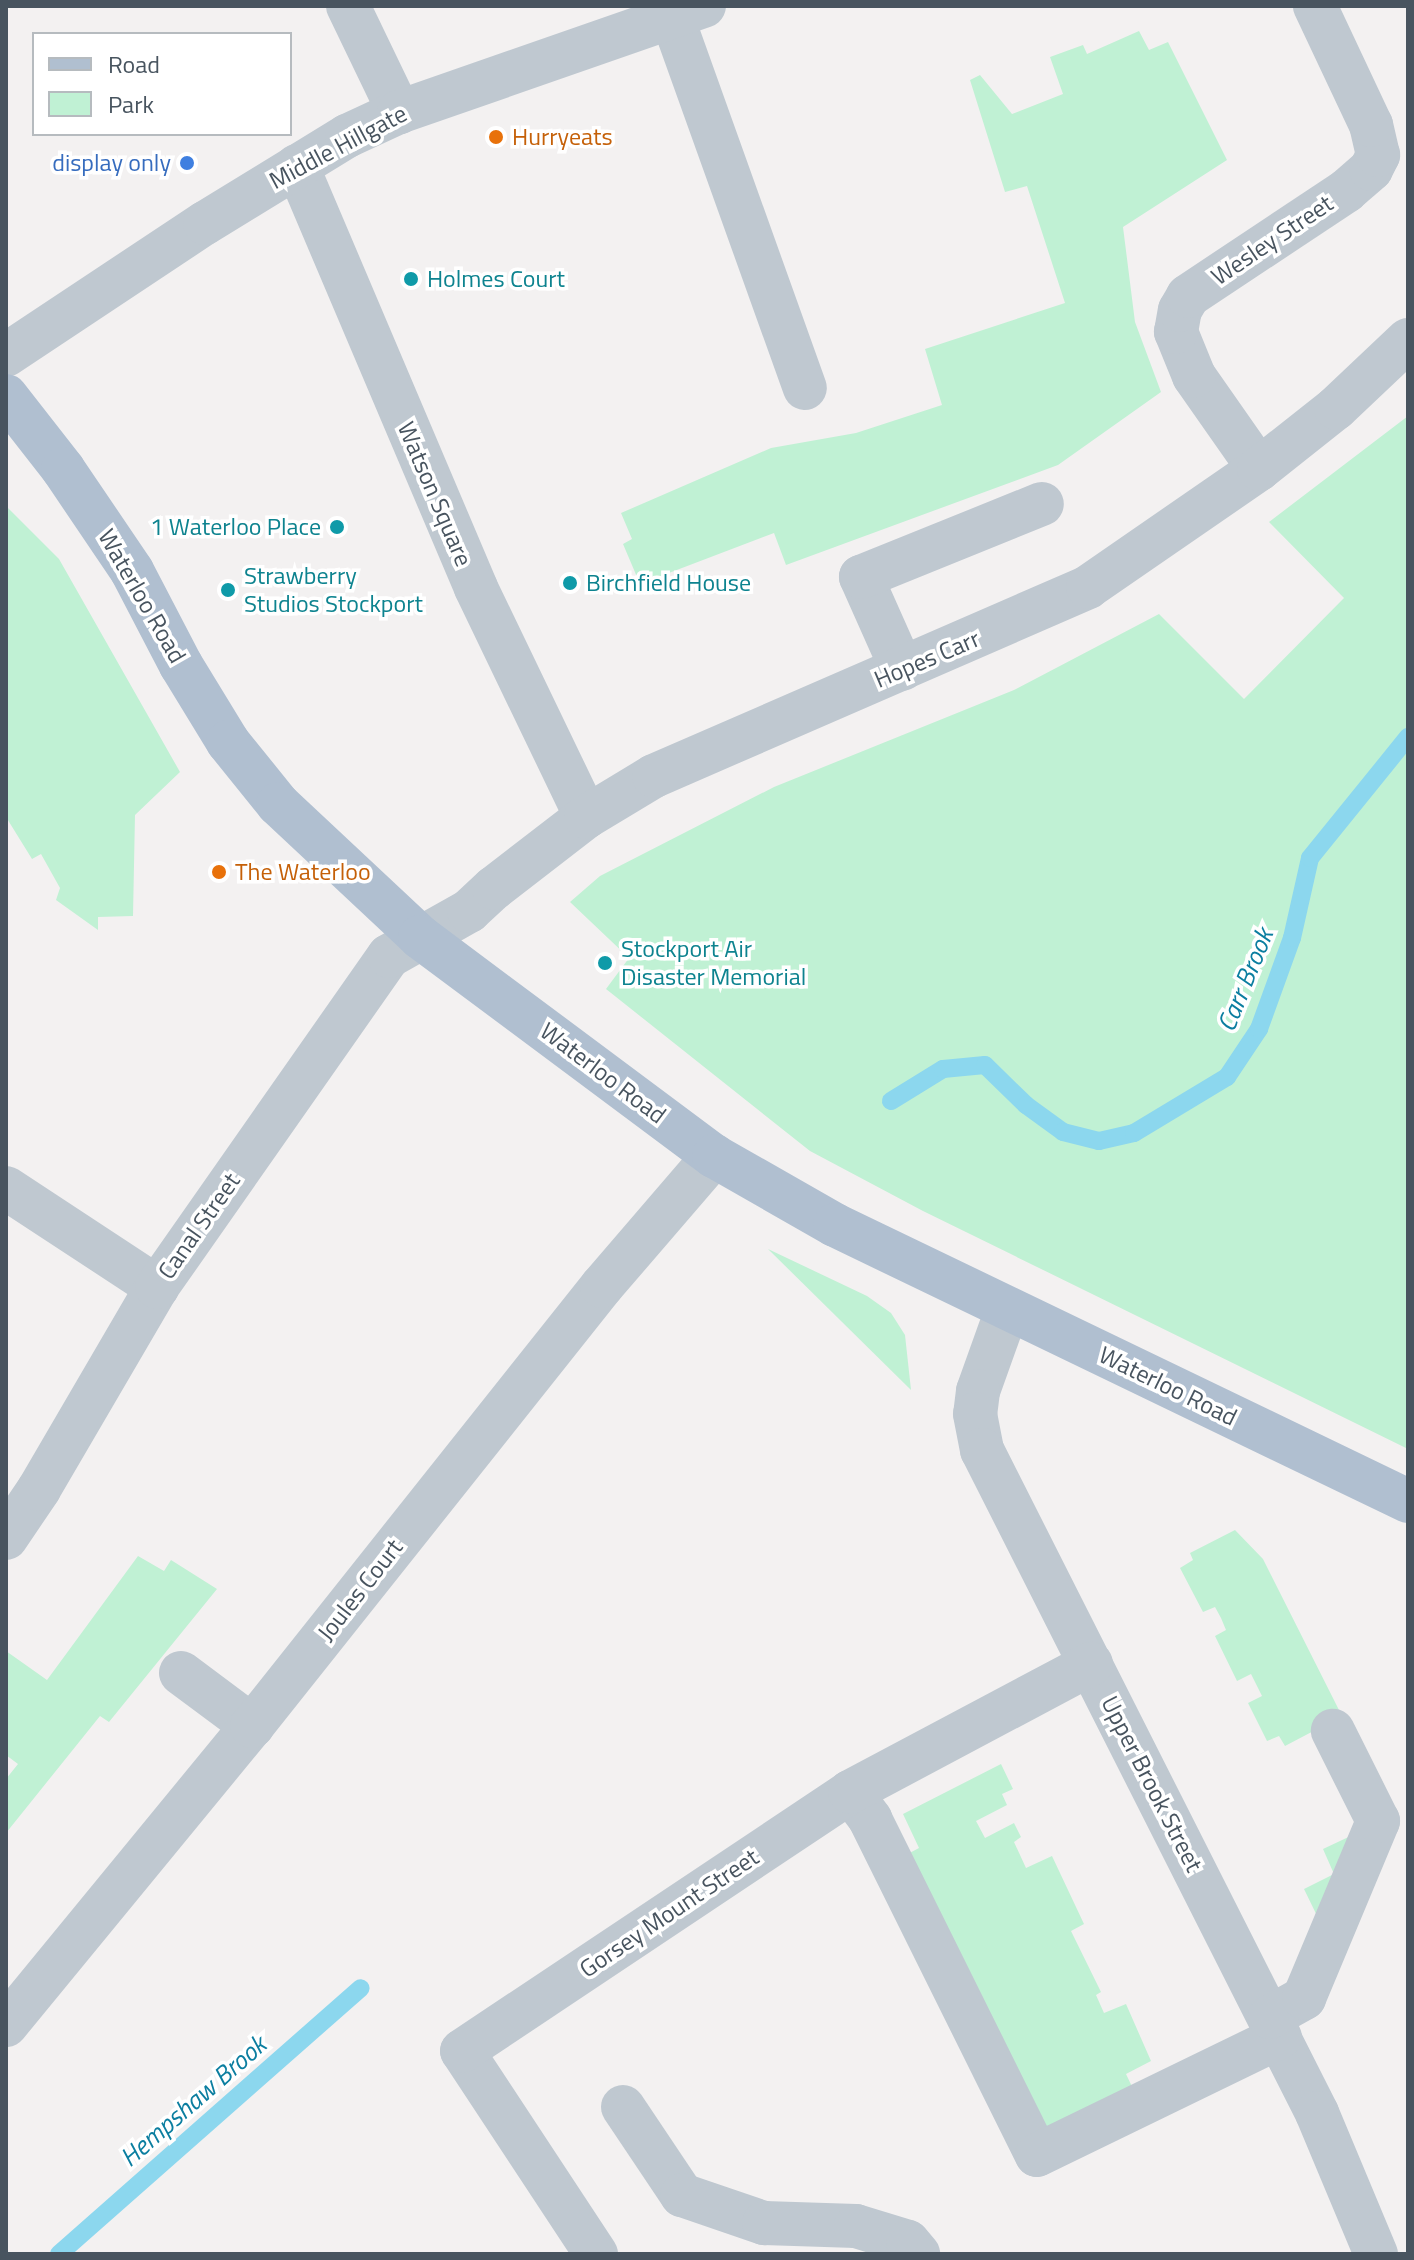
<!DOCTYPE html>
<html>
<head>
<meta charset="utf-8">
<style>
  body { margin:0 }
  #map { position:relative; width:1414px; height:2260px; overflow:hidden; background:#f3f1f1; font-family:"Titillium Web",sans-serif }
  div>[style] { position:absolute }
  .green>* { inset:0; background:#c0f1d4 }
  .stream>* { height:18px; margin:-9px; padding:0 9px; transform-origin:9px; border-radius:9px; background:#8cd7ee }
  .minor>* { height:44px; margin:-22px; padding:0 22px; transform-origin:22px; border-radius:22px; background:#bfc8d0 }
  .major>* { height:44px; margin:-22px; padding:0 22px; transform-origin:22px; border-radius:22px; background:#b0bfd0 }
  .dots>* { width:22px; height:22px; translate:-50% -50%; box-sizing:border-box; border:4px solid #fff; border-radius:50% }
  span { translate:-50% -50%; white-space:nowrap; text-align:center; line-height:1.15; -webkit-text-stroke:7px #fff; paint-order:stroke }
  .food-label { font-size:24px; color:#c56008 }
  .left { translate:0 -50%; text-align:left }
  .street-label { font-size:24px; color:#48545f }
  .shop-label { font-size:24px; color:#366cbe }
  .right { translate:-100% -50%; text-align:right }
  .culture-label { font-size:24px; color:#0d838f }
  .water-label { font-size:26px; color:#0b7ea0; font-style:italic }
  .frame { position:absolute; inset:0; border:8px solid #48545f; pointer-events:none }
  .legend { position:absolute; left:32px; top:32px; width:260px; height:104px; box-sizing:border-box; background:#fff; border:2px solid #b6bbbf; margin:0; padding:10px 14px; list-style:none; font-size:24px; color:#48545f }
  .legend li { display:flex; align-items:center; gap:16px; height:40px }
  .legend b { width:40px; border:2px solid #b6bbbf }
</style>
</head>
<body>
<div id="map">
  <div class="green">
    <div style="clip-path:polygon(1139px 31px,1149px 50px,1168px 42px,1227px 160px,1123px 227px,1135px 322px,1161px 392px,1058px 465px,786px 565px,774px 533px,640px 584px,623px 544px,632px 539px,621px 513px,771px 448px,856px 433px,942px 405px,925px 349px,1065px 303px,1027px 186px,1005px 192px,970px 80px,980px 75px,1012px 114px,1063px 94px,1050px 57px,1083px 45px,1087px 54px)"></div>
    <div style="clip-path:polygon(1408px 416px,1408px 1449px,923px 1211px,810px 1151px,606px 989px,629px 958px,570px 902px,600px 876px,774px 787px,1014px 690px,1159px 614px,1244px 699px,1344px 598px,1269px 522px)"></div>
    <div style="clip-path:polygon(6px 506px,59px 559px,180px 772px,135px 815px,133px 916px,98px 917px,98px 930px,56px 900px,60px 888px,41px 854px,32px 859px,6px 817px)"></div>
    <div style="clip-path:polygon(768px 1249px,867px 1296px,891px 1313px,905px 1335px,911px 1390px)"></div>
    <div style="clip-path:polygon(1235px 1530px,1263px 1559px,1342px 1716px,1285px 1746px,1279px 1736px,1267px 1741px,1248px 1703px,1262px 1696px,1251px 1674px,1237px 1681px,1215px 1636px,1226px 1630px,1221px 1618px,1215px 1607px,1203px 1612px,1180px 1568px,1193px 1560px,1190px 1553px)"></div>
    <div style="clip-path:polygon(138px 1556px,164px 1571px,171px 1560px,217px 1589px,109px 1722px,100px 1716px,6px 1833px,6px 1779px,18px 1764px,6px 1755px,6px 1651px,47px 1680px)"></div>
    <div style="clip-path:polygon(1001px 1764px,1013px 1789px,1002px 1794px,1007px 1805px,976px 1821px,985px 1838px,1014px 1823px,1021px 1837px,1014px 1842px,1026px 1868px,1052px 1856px,1084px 1924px,1071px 1931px,1101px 1992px,1096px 1995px,1104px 2013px,1126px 2004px,1151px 2061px,1126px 2074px,1136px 2095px,1043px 2142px,904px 1856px,919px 1848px,903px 1814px)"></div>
    <div style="clip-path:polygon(1357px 1833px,1321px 1924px,1304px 1889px,1334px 1874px,1323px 1849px)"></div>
  </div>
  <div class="stream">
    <div style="left:891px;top:1101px;width:61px;rotate:-31.6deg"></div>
    <div style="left:943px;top:1069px;width:42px;rotate:-5.4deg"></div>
    <div style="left:985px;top:1065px;width:57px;rotate:44.3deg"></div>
    <div style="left:1026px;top:1105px;width:46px;rotate:36.1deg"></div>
    <div style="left:1063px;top:1132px;width:37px;rotate:14deg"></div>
    <div style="left:1099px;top:1141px;width:36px;rotate:-13deg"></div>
    <div style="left:1134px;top:1133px;width:109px;rotate:-31.1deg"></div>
    <div style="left:1227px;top:1077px;width:58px;rotate:-56.3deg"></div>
    <div style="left:1259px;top:1029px;width:97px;rotate:-70.1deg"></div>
    <div style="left:1292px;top:938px;width:82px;rotate:-77.3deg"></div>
    <div style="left:1310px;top:858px;width:156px;rotate:-51deg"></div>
    <div style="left:59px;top:2254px;width:402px;rotate:-41.4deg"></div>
  </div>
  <div class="minor">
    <div style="left:348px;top:6px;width:118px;rotate:64.3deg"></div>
    <div style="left:672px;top:17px;width:394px;rotate:70.3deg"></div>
    <div style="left:297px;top:166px;width:458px;rotate:67deg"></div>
    <div style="left:476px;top:588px;width:254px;rotate:64.3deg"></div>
    <div style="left:6px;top:355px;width:239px;rotate:-33.6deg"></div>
    <div style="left:205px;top:223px;width:167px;rotate:-31.5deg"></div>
    <div style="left:347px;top:136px;width:57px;rotate:-24.8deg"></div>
    <div style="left:399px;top:112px;width:323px;rotate:-19.2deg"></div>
    <div style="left:1259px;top:469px;width:113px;rotate:-125deg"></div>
    <div style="left:1194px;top:376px;width:48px;rotate:-112.2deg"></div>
    <div style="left:1176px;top:332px;width:22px;rotate:-80deg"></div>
    <div style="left:1180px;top:310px;width:16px;rotate:-60deg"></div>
    <div style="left:1188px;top:296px;width:190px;rotate:-33.6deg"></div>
    <div style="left:1346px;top:191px;width:33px;rotate:-41deg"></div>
    <div style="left:1371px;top:169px;width:16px;rotate:-63deg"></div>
    <div style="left:1378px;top:155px;width:31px;rotate:-103deg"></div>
    <div style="left:1371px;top:125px;width:132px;rotate:-115.2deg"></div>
    <div style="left:902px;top:669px;width:101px;rotate:-114deg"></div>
    <div style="left:861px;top:577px;width:195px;rotate:-22deg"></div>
    <div style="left:6px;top:1188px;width:181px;rotate:33.3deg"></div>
    <div style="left:1007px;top:1310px;width:86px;rotate:109.7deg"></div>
    <div style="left:978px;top:1391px;width:23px;rotate:97deg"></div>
    <div style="left:975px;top:1414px;width:37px;rotate:79deg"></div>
    <div style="left:982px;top:1450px;width:743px;rotate:63.19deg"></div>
    <div style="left:1317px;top:2113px;width:153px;rotate:67.3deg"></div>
    <div style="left:6px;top:1538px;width:59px;rotate:-56deg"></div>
    <div style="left:39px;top:1489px;width:234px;rotate:-59.7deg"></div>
    <div style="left:157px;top:1287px;width:404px;rotate:-55deg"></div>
    <div style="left:389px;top:956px;width:92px;rotate:-29.4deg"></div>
    <div style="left:469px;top:911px;width:34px;rotate:-43deg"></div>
    <div style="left:494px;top:888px;width:116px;rotate:-37.7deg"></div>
    <div style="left:586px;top:817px;width:79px;rotate:-31.1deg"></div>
    <div style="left:654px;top:776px;width:473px;rotate:-23.5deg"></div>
    <div style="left:1088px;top:587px;width:208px;rotate:-34.6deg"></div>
    <div style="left:1259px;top:469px;width:98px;rotate:-38.4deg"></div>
    <div style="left:1336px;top:408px;width:99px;rotate:-43.4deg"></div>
    <div style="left:181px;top:1673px;width:89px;rotate:36.7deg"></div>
    <div style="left:850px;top:1792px;width:34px;rotate:53deg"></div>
    <div style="left:870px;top:1819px;width:375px;rotate:63.6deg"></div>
    <div style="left:1037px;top:2155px;width:270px;rotate:-25.9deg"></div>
    <div style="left:1270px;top:2017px;width:39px;rotate:-29deg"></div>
    <div style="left:1304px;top:1998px;width:192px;rotate:-67.3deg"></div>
    <div style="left:1378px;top:1821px;width:101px;rotate:-116.6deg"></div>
    <div style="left:6px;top:2025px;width:387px;rotate:-50.6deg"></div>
    <div style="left:252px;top:1726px;width:562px;rotate:-51.5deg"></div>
    <div style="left:602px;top:1286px;width:172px;rotate:-49.3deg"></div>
    <div style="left:623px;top:2107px;width:106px;rotate:56.2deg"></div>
    <div style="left:682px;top:2195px;width:87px;rotate:18.9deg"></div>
    <div style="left:764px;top:2223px;width:92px;rotate:1.9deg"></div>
    <div style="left:856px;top:2226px;width:54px;rotate:17.1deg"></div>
    <div style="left:908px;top:2242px;width:16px;rotate:50deg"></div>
    <div style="left:596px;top:2254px;width:243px;rotate:-123.4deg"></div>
    <div style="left:462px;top:2051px;width:467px;rotate:-33.7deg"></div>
    <div style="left:850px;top:1792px;width:273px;rotate:-28deg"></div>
  </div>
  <div class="major">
    <div style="left:6px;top:396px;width:93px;rotate:52deg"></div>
    <div style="left:63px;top:469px;width:123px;rotate:55.9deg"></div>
    <div style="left:132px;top:571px;width:106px;rotate:62.5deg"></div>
    <div style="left:181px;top:665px;width:90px;rotate:58.6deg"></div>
    <div style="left:228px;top:742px;width:80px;rotate:51.1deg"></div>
    <div style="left:278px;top:804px;width:195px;rotate:43.1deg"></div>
    <div style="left:420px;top:937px;width:367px;rotate:36.7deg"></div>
    <div style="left:714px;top:1156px;width:139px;rotate:29.7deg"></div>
    <div style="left:835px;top:1225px;width:636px;rotate:25.72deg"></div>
  </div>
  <div class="dots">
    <div style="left:496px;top:137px;background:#e8710a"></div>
    <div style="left:187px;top:163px;background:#3f7fe0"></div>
    <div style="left:411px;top:279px;background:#0f9aa8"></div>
    <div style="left:337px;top:527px;background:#0f9aa8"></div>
    <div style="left:570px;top:583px;background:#0f9aa8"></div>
    <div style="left:228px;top:590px;background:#0f9aa8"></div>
    <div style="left:219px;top:872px;background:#e8710a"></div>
    <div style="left:605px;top:963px;background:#0f9aa8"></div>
  </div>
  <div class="food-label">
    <span class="left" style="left:512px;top:137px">Hurryeats</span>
    <span class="left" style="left:235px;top:872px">The Waterloo</span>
  </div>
  <div class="street-label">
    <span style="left:338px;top:147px;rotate:-28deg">Middle Hillgate</span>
    <span style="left:1272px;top:240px;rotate:-34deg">Wesley Street</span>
    <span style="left:435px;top:494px;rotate:67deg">Watson Square</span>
    <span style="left:142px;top:596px;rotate:60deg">Waterloo Road</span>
    <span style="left:927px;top:659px;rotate:-23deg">Hopes Carr</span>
    <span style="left:603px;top:1073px;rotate:37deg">Waterloo Road</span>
    <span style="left:199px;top:1226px;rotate:-55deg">Canal Street</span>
    <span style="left:1168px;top:1386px;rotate:26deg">Waterloo Road</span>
    <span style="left:360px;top:1590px;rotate:-52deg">Joules Court</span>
    <span style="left:1152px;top:1784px;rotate:63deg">Upper Brook Street</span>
    <span style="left:669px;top:1913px;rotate:-34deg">Gorsey Mount Street</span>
  </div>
  <div class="shop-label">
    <span class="right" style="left:171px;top:163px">display only</span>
  </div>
  <div class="culture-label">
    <span class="left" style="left:427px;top:279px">Holmes Court</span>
    <span class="right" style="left:321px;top:527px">1 Waterloo Place</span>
    <span class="left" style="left:244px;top:590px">Strawberry<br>Studios Stockport</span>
    <span class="left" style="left:586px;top:583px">Birchfield House</span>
    <span class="left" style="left:621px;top:963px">Stockport Air<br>Disaster Memorial</span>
  </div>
  <div class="water-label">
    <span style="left:1245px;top:980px;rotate:-68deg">Carr Brook</span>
    <span style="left:193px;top:2101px;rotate:-41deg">Hempshaw Brook</span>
  </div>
  <div class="frame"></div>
  <ul class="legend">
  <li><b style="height:10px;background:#b0bfd0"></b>Road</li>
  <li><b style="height:22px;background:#c0f1d4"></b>Park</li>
  </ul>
</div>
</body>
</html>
